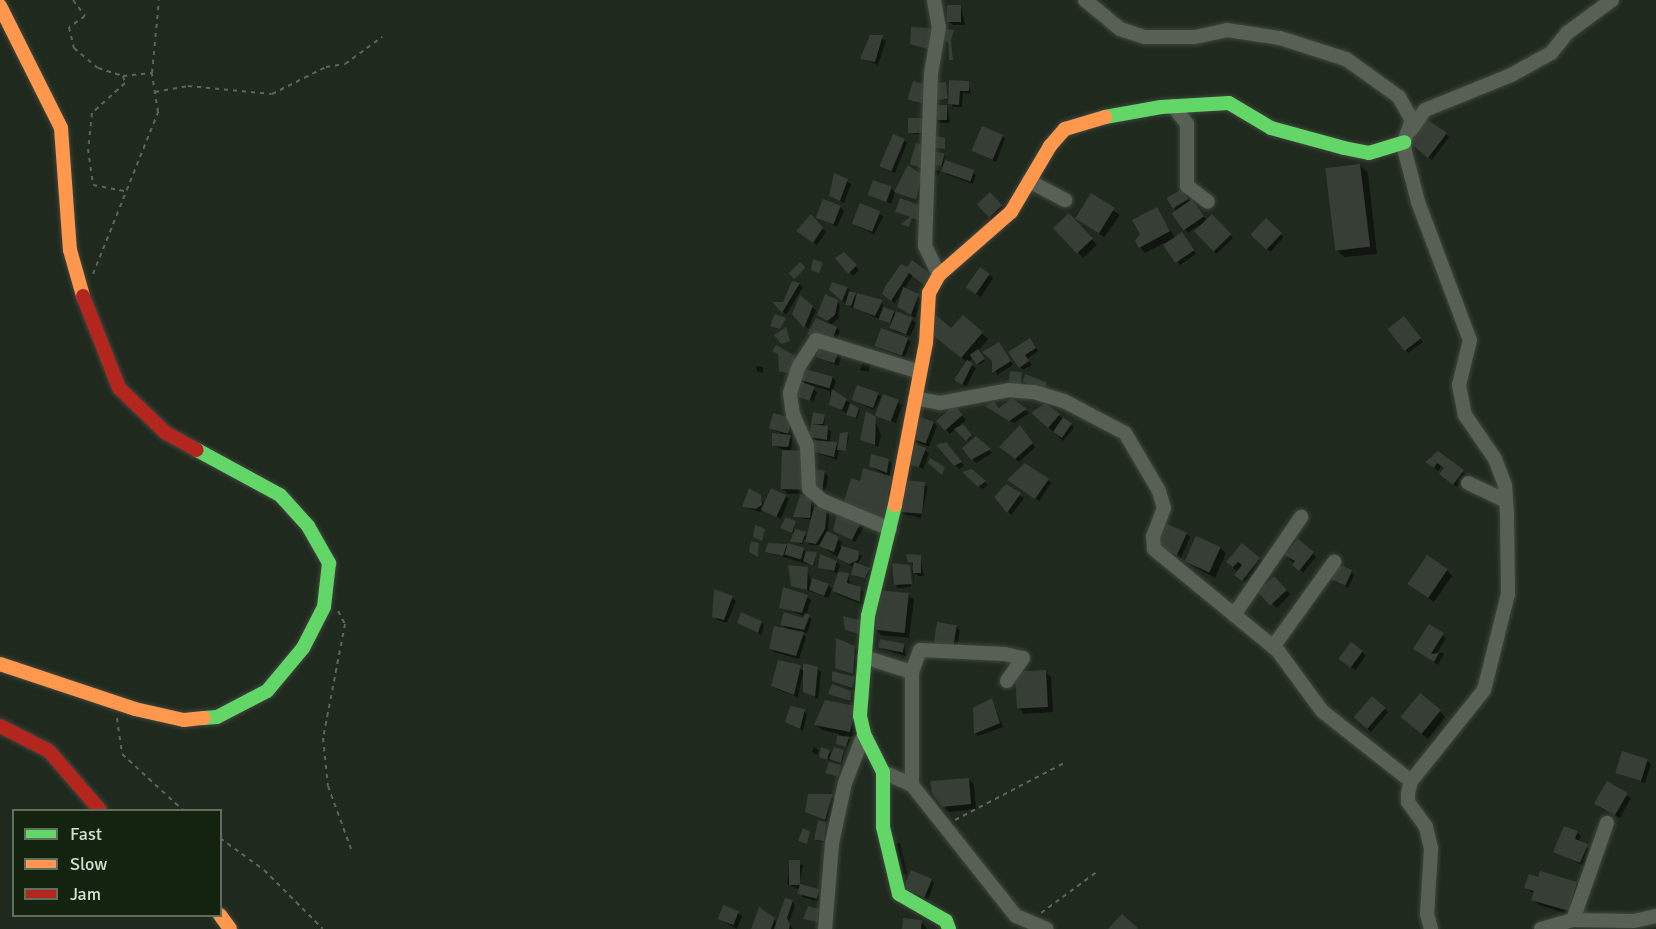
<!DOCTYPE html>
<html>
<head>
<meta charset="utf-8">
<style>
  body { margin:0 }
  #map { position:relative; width:1656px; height:929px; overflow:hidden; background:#20291e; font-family:Signika,sans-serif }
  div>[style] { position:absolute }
  .shadow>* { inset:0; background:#0007; transform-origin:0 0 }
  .building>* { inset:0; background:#363e35; transform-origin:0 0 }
  .path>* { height:2px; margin-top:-1px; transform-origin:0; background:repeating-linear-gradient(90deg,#5c645b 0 4.5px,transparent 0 9px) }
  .roads { filter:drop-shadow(0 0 2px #3e463d) drop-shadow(0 0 2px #3e463d) }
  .street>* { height:14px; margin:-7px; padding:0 7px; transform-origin:7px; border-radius:7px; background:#586056 }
  .fast>* { height:14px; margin:-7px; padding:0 7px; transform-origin:7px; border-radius:7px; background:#63d668 }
  .slow>* { height:14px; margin:-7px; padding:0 7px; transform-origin:7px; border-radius:7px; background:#ff974d }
  .jam>* { height:14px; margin:-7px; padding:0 7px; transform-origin:7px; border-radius:7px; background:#b3261e }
  span { translate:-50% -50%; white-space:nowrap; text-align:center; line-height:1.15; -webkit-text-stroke:6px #142310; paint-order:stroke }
  .legend { position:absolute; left:12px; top:809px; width:210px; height:108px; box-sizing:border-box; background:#142310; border:2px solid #616e5d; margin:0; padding:8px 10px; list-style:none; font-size:18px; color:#d4ded1 }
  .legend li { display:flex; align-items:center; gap:12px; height:30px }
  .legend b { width:30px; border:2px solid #616e5d }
</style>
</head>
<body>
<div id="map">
  <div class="shadow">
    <div style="clip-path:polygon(961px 6px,965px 25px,953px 25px,949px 22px)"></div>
    <div style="clip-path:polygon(931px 29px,934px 33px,933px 53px,912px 43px)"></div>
    <div style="clip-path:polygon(871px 37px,886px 40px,878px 65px,862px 58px)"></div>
    <div style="clip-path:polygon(914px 83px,927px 107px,909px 99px)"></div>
    <div style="clip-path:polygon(968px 83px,971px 94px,963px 93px,962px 107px,953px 107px,950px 100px,939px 99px,945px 84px,950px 98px)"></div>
    <div style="clip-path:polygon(947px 107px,950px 123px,939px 123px,935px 120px)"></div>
    <div style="clip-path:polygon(929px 123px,929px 136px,910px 133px)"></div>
    <div style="clip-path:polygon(1446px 134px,1449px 137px,1432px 160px,1415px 146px)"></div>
    <div style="clip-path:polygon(1002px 136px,1005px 139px,996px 162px,974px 150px)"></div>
    <div style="clip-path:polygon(904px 140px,907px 143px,895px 173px,885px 169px,882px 166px)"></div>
    <div style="clip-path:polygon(945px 155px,944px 161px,973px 172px,976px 175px,973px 184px,946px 174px,944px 167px,933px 163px)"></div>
    <div style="clip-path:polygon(1360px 165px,1368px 173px,1377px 254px,1344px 257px,1336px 250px)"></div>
    <div style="clip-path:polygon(909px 167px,925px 180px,919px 202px,896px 192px)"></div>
    <div style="clip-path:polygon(932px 168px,940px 171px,938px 176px,931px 174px)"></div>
    <div style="clip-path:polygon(835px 175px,851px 184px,844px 203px,831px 196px)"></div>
    <div style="clip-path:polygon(891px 188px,895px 192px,891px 204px,870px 194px)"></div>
    <div style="clip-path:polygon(1182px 191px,1207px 220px,1212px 216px,1233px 238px,1216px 254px,1195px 231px,1200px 224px,1188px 233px,1173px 214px)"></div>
    <div style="left:990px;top:194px;width:21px;height:15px;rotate:47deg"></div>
    <div style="left:1091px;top:195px;width:35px;height:27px;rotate:35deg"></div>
    <div style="clip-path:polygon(901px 200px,923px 223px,897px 211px)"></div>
    <div style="left:861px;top:205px;width:25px;height:20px;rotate:27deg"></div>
    <div style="clip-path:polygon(840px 207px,844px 211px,837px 227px,818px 218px)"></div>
    <div style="clip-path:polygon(1157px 209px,1175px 238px,1185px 237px,1196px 254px,1180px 265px,1164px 243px,1145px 253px,1140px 247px)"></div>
    <div style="left:1069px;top:215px;width:41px;height:19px;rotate:47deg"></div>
    <div style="clip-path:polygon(811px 216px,826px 232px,817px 245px,801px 234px)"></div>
    <div style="left:1266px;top:221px;width:24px;height:20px;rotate:42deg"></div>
    <div style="clip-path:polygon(844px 254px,859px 270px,853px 276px,838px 258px)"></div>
    <div style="clip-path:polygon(901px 266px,913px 275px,904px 289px,922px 299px,915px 318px,898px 306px,902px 291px,895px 303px,887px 298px)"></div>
    <div style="clip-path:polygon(981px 269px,993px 278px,981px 297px,972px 291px)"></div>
    <div style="clip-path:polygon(799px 284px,803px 287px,786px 315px,776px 304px,784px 304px)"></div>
    <div style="clip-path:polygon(848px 288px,857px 297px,882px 301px,883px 308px,912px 320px,916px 323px,910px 336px,894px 331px,892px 324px,848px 306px,835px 293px)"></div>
    <div style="clip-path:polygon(837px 302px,840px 305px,838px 319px,831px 324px,818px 314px)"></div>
    <div style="clip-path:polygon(812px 307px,816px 310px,808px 329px,794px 314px)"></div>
    <div style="clip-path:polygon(963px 317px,988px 339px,978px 351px,985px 361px,979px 365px,973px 357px,968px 362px,976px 368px,966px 387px,956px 380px,968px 363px,937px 337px,952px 330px)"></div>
    <div style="clip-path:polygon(1408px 321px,1423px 342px,1408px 353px,1389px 329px)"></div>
    <div style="clip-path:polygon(837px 328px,840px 331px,834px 345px,812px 337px)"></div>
    <div style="clip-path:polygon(907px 339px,911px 342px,904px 358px,878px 346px)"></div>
    <div style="clip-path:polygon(1033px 343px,1038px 351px,1027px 359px,1032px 365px,1023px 370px,1011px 353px)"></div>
    <div style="clip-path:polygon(822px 345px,842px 354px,838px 366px,819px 357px)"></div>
    <div style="clip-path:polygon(1002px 348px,1013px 365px,997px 375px,993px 361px)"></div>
    <div style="clip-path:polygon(864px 360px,871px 363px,868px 372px,860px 370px)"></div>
    <div style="clip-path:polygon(756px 366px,763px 367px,763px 373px,757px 371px)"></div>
    <div style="clip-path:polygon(833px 378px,836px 381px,833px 391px,860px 410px,857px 419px,830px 404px,830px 391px,810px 385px,817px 392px,813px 402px,795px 393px,807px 386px,800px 379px)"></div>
    <div style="clip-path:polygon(878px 394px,881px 397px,874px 410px,853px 400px)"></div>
    <div style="clip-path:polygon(884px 396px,902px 405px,896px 423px,878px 415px)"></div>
    <div style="clip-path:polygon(1012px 400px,1029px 413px,1014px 423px,990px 409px,994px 402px,1000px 409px)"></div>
    <div style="clip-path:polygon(1045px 405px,1074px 427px,1063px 441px,1033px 413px)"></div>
    <div style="clip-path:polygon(954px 407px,966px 420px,961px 424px,972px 437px,968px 441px,955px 429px,950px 434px,939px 422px)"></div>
    <div style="clip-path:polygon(815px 413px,825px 417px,824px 427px,831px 431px,830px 443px,839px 447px,849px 435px,846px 451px,839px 451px,837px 460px,812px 451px,817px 442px,811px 436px)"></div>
    <div style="clip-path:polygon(875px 419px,881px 436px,878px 447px,862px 439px)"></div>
    <div style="clip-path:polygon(794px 423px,791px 452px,808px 493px,788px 494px,783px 489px,784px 450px,774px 446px,782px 434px,770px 428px)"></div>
    <div style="clip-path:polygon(934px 423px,937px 426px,929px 447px,915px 441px)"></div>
    <div style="clip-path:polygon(1023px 431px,1035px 447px,1019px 462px,1005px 451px)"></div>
    <div style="clip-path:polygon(976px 438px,992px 453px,976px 463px,964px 448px)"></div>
    <div style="clip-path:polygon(939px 445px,949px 447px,964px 466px,959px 469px)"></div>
    <div style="clip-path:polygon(925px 450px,929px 453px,923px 469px,909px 462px)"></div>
    <div style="clip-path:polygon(1431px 456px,1466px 474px,1457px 487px,1444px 478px,1445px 468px,1441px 466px,1438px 471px,1427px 461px)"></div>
    <div style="clip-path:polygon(888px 460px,892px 464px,889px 478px,928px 486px,921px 518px,903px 514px,861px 483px,888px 477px,871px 466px)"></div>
    <div style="clip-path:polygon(972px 470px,988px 485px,982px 489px,965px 472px)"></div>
    <div style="clip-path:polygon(824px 472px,828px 476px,825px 494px,817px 492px)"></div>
    <div style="clip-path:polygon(1048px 480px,1051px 483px,1039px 501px,1012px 483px)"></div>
    <div style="clip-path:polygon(1006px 486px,1024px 498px,1011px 515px,996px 497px)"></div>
    <div style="clip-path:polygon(760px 496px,765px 507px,786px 496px,789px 499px,781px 519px,763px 509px,760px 512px,744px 507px)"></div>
    <div style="clip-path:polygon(801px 496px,815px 500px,814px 508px,829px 513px,828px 533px,842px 542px,840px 547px,862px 556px,857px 565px,870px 570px,866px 578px,854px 576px,854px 568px,820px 545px,810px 545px,804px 539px,803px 544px,792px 542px,795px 534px,783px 529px,795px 522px,794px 530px,808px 537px,812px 520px,795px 517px)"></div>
    <div style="clip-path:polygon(861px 522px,865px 525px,855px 542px,834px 530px)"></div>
    <div style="clip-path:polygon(1187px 534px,1190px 537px,1181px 558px,1161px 549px)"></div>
    <div style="clip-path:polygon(1298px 541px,1316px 557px,1303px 573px,1286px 555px)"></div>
    <div style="clip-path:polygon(786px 545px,816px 554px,814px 566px,766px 552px)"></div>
    <div style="clip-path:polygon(1242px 545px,1263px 562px,1246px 583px,1228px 561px)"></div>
    <div style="clip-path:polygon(1220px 548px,1226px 553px,1215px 578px,1186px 562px)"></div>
    <div style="clip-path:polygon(920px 556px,924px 576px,918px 576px,913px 571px,914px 587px,912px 570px,915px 572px,915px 566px,909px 562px)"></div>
    <div style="clip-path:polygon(836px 562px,840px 565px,837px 573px,848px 574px,850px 585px,864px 592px,863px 605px,837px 594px,832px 589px,828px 598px,793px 585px,807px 569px,810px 579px,828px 585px,834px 591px,839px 574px,820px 567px)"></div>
    <div style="clip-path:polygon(909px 568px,911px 587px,898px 588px,895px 584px)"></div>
    <div style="clip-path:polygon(1447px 570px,1452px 576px,1434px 602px,1415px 589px)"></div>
    <div style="clip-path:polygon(1351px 571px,1354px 575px,1348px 588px,1329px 577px)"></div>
    <div style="left:1274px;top:579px;width:22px;height:19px;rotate:43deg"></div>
    <div style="clip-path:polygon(908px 595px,914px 600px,909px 638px,881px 635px,876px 629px)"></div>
    <div style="clip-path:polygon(807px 597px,811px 600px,806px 615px,812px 619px,807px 633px,800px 631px,806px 637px,799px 659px,774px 652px,770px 649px,788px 631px,782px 624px,804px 620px,805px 616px,781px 607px)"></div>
    <div style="clip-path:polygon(732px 598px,736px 601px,727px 623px,717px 620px,714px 616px)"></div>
    <div style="clip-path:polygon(761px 622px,764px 626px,761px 635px,739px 623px)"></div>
    <div style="clip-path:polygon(1429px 626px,1446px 638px,1437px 653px,1444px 653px,1438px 665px,1415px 649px)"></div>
    <div style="clip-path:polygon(957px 627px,960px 630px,957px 649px,935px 642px)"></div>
    <div style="clip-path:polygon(904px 645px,906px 656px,879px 648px)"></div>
    <div style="clip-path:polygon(854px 647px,858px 651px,856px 676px,836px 667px)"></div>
    <div style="clip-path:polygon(1362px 652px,1366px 655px,1356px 670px,1344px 662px)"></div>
    <div style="clip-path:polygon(779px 662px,805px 671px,817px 668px,821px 672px,818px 699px,805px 692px,803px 673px,798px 697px,776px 689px,773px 686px)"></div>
    <div style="clip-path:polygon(1045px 671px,1051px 677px,1053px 712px,1024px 714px,1019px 708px)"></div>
    <div style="clip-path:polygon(855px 679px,856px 691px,833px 680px)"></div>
    <div style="clip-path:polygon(851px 692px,854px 703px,830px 693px)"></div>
    <div style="clip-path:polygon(992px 700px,1003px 727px,978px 736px,975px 733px)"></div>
    <div style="clip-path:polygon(1385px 709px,1388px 712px,1371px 732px,1356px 718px)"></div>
    <div style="clip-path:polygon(804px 711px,807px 714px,803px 731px,787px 722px)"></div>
    <div style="clip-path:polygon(1440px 711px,1445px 717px,1428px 739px,1408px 723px)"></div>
    <div style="clip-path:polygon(861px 713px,856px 737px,845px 735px,850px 740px,847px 747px,837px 744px,839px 734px,822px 730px,816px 725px)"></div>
    <div style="clip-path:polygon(814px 747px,819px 750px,817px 755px,812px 752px)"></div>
    <div style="clip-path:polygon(829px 752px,832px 755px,844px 751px,842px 763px,822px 758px)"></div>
    <div style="clip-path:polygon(1647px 761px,1651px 764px,1645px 783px,1617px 772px)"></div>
    <div style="clip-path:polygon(969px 779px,974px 785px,976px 809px,949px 812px,943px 806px)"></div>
    <div style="clip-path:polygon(1607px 783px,1631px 798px,1620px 818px,1599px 807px)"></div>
    <div style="clip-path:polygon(832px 796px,836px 799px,829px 822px,806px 812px)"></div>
    <div style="clip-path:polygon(825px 823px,825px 842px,817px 841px,816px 839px)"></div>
    <div style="clip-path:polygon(1577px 833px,1581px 836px,1578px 842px,1590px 849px,1584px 866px,1555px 852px)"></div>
    <div style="clip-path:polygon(900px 843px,907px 874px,901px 875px,892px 845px)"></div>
    <div style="clip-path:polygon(790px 861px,803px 865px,799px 885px,818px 890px,820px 902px,802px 897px,800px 890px,787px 884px)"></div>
    <div style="clip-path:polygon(1541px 873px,1577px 883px,1582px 889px,1574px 916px,1539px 905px,1533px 899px,1535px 894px,1526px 888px)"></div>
    <div style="clip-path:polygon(931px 880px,934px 883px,928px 900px,909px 892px)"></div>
    <div style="clip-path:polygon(792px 901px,795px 905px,789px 923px,793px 929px,753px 929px,760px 908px,778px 923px)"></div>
    <div style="clip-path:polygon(738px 913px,742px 916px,737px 929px,720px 919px)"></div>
    <div style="clip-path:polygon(921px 921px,927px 929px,903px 929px)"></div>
  </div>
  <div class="building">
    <div style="left:947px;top:5px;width:14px;height:17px"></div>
    <div style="clip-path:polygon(911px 27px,931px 28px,930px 50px,910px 44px)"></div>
    <div style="clip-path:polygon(944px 29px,954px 30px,951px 40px,953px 60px,949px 60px,948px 42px,942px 40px)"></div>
    <div style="clip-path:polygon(870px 35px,883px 35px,875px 62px,860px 59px)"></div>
    <div style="clip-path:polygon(949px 80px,969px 81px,969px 91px,960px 91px,959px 105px,948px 104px)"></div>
    <div style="left:913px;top:81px;width:17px;height:19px;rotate:17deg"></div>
    <div style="left:946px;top:82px;width:17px;height:11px;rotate:83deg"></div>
    <div style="left:934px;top:105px;width:13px;height:15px"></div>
    <div style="left:908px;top:118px;width:18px;height:15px"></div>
    <div style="clip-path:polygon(1425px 118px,1447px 133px,1428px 158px,1410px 143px)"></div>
    <div style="left:982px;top:126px;width:23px;height:27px;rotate:23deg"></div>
    <div style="left:893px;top:134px;width:13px;height:35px;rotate:23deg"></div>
    <div style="clip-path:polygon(934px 135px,945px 138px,945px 149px,936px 148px)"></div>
    <div style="left:916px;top:143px;width:14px;height:22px;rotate:17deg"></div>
    <div style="left:934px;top:151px;width:11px;height:13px;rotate:15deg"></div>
    <div style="left:945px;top:160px;width:31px;height:12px;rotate:19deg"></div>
    <div style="left:1360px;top:164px;width:83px;height:35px;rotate:83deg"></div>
    <div style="clip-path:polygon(908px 165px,922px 175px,916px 200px,894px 192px)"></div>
    <div style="clip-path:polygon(834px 173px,848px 179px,840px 201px,829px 196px)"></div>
    <div style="left:873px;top:180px;width:20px;height:16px;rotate:20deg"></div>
    <div style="left:1182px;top:189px;width:12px;height:18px;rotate:59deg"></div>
    <div style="left:990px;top:192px;width:18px;height:18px;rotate:47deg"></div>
    <div style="left:1091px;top:193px;width:28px;height:30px;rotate:32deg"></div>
    <div style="clip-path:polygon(900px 198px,924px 207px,919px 221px,912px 218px,909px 227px,901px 224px,910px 217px,895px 212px)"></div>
    <div style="left:823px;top:199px;width:19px;height:20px;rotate:21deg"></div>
    <div style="left:1192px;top:199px;width:21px;height:25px;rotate:55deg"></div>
    <div style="left:860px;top:203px;width:22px;height:22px;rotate:22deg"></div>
    <div style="clip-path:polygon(1157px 207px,1170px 231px,1139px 248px,1135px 241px,1140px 234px,1132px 220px)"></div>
    <div style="left:1069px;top:213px;width:35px;height:22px;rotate:47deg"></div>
    <div style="clip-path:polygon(811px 214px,823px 228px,813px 243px,796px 231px)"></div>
    <div style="left:1212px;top:214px;width:28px;height:25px;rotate:46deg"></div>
    <div style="left:1266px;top:218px;width:22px;height:23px;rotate:43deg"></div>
    <div style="left:1182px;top:232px;width:22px;height:23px;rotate:56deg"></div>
    <div style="clip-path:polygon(844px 252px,857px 265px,848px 274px,835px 258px)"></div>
    <div style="clip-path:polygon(813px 259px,823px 263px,819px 273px,811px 270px)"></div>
    <div style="clip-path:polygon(912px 260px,932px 275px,924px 285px,909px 273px,891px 301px,882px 294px,886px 285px,901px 264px,907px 267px)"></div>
    <div style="left:800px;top:262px;width:8px;height:16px;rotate:45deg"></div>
    <div style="left:980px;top:267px;width:12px;height:25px;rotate:35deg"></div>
    <div style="clip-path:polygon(792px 281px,800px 283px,782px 313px,772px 302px,783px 302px)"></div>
    <div style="clip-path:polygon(832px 282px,848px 287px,842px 301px,829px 290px)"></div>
    <div style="clip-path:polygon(903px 287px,919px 294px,911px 315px,897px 307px)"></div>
    <div style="clip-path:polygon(849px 291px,856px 293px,851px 306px,845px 305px)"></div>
    <div style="clip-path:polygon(857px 293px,883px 300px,875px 316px,853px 308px)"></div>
    <div style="clip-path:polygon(825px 294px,838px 300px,835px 315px,827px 321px,817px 315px)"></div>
    <div style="clip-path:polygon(800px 295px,813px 306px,804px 328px,792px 314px)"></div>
    <div style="left:883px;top:307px;width:12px;height:13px;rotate:20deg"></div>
    <div style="left:896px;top:311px;width:18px;height:18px;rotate:22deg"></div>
    <div style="clip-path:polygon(932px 312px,951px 328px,963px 315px,983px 332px,961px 358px,929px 332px)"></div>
    <div style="clip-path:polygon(775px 314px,786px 318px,780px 329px,770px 326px)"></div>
    <div style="left:1404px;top:316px;width:28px;height:21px;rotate:52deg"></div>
    <div style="clip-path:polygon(816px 318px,837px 327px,831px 343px,807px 334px)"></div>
    <div style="clip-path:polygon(786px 327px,790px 341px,781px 344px,774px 335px)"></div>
    <div style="left:881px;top:328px;width:29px;height:19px;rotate:20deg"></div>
    <div style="clip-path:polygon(1030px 338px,1036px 348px,1025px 355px,1029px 361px,1019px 368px,1008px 352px)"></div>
    <div style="clip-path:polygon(999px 342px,1011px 361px,992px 373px,992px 361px,982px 352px)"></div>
    <div style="left:821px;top:343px;width:19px;height:15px;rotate:18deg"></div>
    <div style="clip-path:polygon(776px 345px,796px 356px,793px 375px,779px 371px,778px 354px,772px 351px)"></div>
    <div style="left:978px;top:349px;width:12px;height:10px;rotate:55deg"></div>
    <div style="clip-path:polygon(967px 360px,973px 363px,962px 385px,954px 380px)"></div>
    <div style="left:802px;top:368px;width:32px;height:12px;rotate:16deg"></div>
    <div style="left:1010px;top:371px;width:12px;height:12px;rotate:5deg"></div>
    <div style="clip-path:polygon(1025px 374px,1046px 382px,1046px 387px,1052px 390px,1049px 395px,1023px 381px)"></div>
    <div style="left:797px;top:380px;width:19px;height:15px;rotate:21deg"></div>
    <div style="left:857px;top:385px;width:23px;height:16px;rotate:20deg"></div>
    <div style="clip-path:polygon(832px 389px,847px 399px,842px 410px,829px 405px)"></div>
    <div style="left:883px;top:394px;width:17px;height:23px;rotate:21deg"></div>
    <div style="clip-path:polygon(1012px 398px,1027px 409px,1009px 421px,985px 406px,994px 401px,999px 408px)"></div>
    <div style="clip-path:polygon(850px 403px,859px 408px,856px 418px,846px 415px)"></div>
    <div style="clip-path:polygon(1045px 403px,1060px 414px,1048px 428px,1031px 413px)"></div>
    <div style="left:954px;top:405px;width:13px;height:24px;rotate:48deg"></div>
    <div style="clip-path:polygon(866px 411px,876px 417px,875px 445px,860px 440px)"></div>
    <div style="clip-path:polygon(813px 412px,825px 415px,823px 424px,812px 424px,828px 426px,827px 440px,809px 437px)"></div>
    <div style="left:773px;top:413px;width:20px;height:16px;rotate:15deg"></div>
    <div style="left:918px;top:416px;width:17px;height:23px;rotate:21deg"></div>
    <div style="left:1063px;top:417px;width:11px;height:18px;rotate:34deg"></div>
    <div style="clip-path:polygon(963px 424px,972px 435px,966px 441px,954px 429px)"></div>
    <div style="clip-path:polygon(1020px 425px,1033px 443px,1015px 459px,999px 447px)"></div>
    <div style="clip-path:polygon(848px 432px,846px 451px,837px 450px,840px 433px)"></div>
    <div style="clip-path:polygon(772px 433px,791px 435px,788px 447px,772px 446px)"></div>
    <div style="clip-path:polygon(976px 436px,991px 449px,971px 460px,962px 448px)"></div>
    <div style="clip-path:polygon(812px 440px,837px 442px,834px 457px,810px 451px)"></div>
    <div style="clip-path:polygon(946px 442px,962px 462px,954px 466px,936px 445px)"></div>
    <div style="left:913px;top:443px;width:14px;height:21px;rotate:21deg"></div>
    <div style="left:782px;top:450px;width:24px;height:39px;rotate:2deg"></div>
    <div style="clip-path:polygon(1438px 451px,1464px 470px,1453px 485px,1439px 474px,1444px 468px,1437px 463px,1434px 468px,1425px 462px)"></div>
    <div style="clip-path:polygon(871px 454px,889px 459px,887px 473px,869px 466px)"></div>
    <div style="clip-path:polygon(930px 458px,945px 467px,942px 475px,928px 463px)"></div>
    <div style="clip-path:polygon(1025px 463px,1049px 479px,1035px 499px,1007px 480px)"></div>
    <div style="clip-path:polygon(863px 468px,893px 477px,888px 496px,894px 498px,887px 521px,842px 508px,851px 478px,860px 481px)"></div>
    <div style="clip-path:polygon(815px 469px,825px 471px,822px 492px,811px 489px)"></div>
    <div style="clip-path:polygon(972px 469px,986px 481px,978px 487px,962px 472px)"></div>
    <div style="left:903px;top:480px;width:22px;height:32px;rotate:5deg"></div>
    <div style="clip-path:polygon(1006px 484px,1021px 493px,1007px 513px,994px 497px)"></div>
    <div style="clip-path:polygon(749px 488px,761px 495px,762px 505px,756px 509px,742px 507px)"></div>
    <div style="left:771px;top:488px;width:17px;height:24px;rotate:25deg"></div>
    <div style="clip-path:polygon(800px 495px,812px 496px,810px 518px,793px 517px)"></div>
    <div style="clip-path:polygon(814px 507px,827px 509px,825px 529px,816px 544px,805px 542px)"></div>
    <div style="clip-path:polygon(837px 513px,862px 520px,852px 540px,833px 531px)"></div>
    <div style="clip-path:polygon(786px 517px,796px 521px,792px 533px,780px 528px)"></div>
    <div style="left:1165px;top:523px;width:24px;height:25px;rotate:24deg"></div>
    <div style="clip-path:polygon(755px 525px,765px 529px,762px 541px,753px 537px)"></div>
    <div style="clip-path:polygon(795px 529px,806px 532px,802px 543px,790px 542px)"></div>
    <div style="clip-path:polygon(827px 531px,839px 537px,834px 552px,819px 546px)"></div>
    <div style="left:1196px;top:536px;width:27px;height:28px;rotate:24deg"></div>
    <div style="clip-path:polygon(1298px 539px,1314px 552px,1299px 571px,1292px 565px,1295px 561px,1284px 555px)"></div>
    <div style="clip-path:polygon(751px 541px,759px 543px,758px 557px,749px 552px)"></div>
    <div style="clip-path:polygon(768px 543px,787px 544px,783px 556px,765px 552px)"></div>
    <div style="left:788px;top:543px;width:17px;height:12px;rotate:17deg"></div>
    <div style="clip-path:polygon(1242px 543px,1260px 558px,1242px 581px,1234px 575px,1242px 565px,1238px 562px,1233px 567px,1226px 562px)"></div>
    <div style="clip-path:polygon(842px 546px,859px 551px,858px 560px,849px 564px,837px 558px)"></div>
    <div style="clip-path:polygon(806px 551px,817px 552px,813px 566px,803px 561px)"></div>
    <div style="clip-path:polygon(820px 554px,837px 561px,834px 571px,818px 568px)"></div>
    <div style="clip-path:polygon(906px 554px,921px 555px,921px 573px,913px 573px,913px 563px,908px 562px)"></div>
    <div style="left:1427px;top:555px;width:25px;height:35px;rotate:34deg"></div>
    <div style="clip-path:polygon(854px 562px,870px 568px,865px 578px,851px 575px)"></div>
    <div style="left:1334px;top:562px;width:20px;height:17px;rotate:24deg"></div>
    <div style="clip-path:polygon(892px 563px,910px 565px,912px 584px,894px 585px)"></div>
    <div style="clip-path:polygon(788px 565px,808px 567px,807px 590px,791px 586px)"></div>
    <div style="clip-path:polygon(838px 572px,849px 573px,847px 583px,861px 587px,860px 602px,832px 591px)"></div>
    <div style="left:1274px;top:576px;width:19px;height:23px;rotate:47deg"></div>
    <div style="clip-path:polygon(812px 578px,829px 584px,824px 596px,809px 590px)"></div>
    <div style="clip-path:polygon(783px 587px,808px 595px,802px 613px,779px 608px)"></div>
    <div style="clip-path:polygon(714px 589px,733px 596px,724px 620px,712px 617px)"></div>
    <div style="left:879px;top:590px;width:30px;height:40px;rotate:6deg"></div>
    <div style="clip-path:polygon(741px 612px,762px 621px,758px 633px,737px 623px)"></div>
    <div style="clip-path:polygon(784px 612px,803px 618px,805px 613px,810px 615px,804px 630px,780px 625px)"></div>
    <div style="clip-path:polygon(843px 616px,863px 621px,862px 635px,845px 630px)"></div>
    <div style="left:937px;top:622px;width:20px;height:21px;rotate:9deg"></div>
    <div style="clip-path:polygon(1429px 624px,1444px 633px,1431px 654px,1439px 653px,1434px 662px,1413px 649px)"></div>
    <div style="clip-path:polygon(774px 626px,804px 632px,796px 656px,769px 649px)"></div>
    <div style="clip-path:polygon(836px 638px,855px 646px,853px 674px,835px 668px)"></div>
    <div style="left:880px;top:639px;width:25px;height:9px;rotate:11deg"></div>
    <div style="left:1351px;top:642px;width:15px;height:21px;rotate:37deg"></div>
    <div style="clip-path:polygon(778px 660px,801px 665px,794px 695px,771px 686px)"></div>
    <div style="clip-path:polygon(803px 663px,818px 667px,815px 697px,803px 692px)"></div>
    <div style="left:1046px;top:670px;width:37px;height:31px;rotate:87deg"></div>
    <div style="clip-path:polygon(832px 671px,855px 677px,852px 688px,832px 681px)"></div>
    <div style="clip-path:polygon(832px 684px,851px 691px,851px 701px,828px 694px)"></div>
    <div style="left:1420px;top:693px;width:27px;height:31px;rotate:39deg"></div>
    <div style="left:1372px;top:696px;width:18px;height:28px;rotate:41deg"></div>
    <div style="clip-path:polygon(992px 698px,1000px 723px,974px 734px,973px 708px)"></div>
    <div style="clip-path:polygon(825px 700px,856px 706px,850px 732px,814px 725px)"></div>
    <div style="clip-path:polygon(790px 706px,805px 709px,800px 729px,785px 722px)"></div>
    <div style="clip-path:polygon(837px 735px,849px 737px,846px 747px,836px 744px)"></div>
    <div style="clip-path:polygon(821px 747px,830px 750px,827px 760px,819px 757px)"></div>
    <div style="clip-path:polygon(834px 747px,844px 750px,841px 763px,829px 759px)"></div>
    <div style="left:1622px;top:751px;width:27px;height:23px;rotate:17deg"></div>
    <div style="clip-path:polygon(829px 762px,841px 765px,838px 777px,825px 773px)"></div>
    <div style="clip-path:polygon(969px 778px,971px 804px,942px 807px,932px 793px,930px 781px)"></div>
    <div style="left:1607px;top:781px;width:24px;height:26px;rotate:30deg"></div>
    <div style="clip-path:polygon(808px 794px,833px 794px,825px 820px,805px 812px)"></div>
    <div style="clip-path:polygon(818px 820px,826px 822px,824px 841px,814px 840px)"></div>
    <div style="clip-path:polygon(1564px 826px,1578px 831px,1575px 839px,1588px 844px,1580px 863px,1553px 852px)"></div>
    <div style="clip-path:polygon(803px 828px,810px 832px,807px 844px,798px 841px)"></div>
    <div style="left:789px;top:860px;width:11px;height:25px"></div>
    <div style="left:911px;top:870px;width:23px;height:20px;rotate:23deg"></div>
    <div style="clip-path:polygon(1540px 871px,1577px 882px,1569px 911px,1531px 900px,1534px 891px,1524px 888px,1529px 874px,1538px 877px)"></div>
    <div style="left:800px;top:884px;width:20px;height:10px;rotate:15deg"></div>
    <div style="clip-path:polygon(785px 898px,793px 900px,787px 918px,790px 924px,789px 929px,774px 929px)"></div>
    <div style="left:723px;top:905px;width:17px;height:15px;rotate:21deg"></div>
    <div style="clip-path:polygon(808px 906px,819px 909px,818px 922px,803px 919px)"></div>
    <div style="clip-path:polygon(759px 907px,775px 918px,771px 929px,751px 929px)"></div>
    <div style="clip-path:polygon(1122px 914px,1138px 928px,1137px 929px,1108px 929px)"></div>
    <div style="clip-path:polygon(903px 918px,922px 920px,921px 929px,902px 929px)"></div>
  </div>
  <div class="path">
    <div style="left:73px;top:0;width:20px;rotate:53deg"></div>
    <div style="left:85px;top:16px;width:19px;rotate:145deg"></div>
    <div style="left:69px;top:27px;width:22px;rotate:77deg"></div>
    <div style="left:74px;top:48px;width:31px;rotate:40deg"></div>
    <div style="left:98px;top:68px;width:26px;rotate:18deg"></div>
    <div style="left:123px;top:76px;width:7px;rotate:74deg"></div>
    <div style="left:125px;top:83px;width:45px;rotate:137.7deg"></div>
    <div style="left:92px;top:113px;width:36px;rotate:96deg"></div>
    <div style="left:88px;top:149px;width:36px;rotate:82deg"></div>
    <div style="left:93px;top:185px;width:33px;rotate:11deg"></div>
    <div style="left:123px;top:76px;width:29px;rotate:-6deg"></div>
    <div style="left:155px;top:92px;width:34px;rotate:-10deg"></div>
    <div style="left:188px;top:86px;width:84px;rotate:5.4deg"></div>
    <div style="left:272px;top:94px;width:60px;rotate:-26.6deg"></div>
    <div style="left:326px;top:67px;width:19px;rotate:-9deg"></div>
    <div style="left:345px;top:64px;width:46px;rotate:-36.1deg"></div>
    <div style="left:93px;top:274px;width:175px;rotate:-68.1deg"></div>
    <div style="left:158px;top:112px;width:39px;rotate:-99deg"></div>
    <div style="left:152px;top:73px;width:73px;rotate:-84.5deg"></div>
    <div style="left:338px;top:611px;width:15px;rotate:62deg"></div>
    <div style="left:345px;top:624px;width:116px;rotate:100.9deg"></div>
    <div style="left:323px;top:738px;width:48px;rotate:84.1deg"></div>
    <div style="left:328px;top:786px;width:67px;rotate:69.9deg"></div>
    <div style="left:117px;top:718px;width:36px;rotate:82deg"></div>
    <div style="left:122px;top:754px;width:83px;rotate:42.6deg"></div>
    <div style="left:955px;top:820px;width:125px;rotate:-27.6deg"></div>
    <div style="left:220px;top:838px;width:54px;rotate:36deg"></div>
    <div style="left:264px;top:870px;width:83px;rotate:45deg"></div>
    <div style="left:1041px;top:913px;width:71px;rotate:-36.4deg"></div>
  </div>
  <div class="roads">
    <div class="street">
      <div style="left:934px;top:0;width:27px;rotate:80deg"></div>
      <div style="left:939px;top:27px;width:48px;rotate:99.7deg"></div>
      <div style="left:931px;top:74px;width:172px;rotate:92deg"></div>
      <div style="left:925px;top:246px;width:32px;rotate:64deg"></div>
      <div style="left:1085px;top:0;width:45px;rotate:39.6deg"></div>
      <div style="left:1120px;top:29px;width:26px;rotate:18deg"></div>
      <div style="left:1145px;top:37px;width:50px"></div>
      <div style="left:1195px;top:37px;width:33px;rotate:-12deg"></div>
      <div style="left:1227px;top:30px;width:54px;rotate:8.6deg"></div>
      <div style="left:1280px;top:38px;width:69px;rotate:17.7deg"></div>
      <div style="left:1346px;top:59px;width:65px;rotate:35.6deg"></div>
      <div style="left:1399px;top:97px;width:26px;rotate:61deg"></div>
      <div style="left:1412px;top:120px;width:23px;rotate:110deg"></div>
      <div style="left:1404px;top:142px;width:10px;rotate:84deg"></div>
      <div style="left:1405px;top:152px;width:52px;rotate:75.4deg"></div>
      <div style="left:1418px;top:202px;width:147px;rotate:69.4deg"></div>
      <div style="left:1470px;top:340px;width:46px;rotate:103.7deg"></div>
      <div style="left:1459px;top:385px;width:31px;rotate:79deg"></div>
      <div style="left:1465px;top:415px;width:53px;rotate:55.7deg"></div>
      <div style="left:1495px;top:459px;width:28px;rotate:69deg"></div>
      <div style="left:1505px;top:485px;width:29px;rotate:86deg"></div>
      <div style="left:1507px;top:514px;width:80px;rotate:89.3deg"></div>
      <div style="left:1508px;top:594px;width:99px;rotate:104deg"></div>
      <div style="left:1484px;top:690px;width:117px;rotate:128.7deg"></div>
      <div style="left:1411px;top:781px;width:12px;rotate:104deg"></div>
      <div style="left:1408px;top:793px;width:9px;rotate:90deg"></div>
      <div style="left:1408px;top:802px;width:31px;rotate:54deg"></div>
      <div style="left:1426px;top:827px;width:23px;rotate:77deg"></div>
      <div style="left:1431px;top:849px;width:65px;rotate:93.5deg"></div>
      <div style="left:1427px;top:914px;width:16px;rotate:75deg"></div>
      <div style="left:1173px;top:106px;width:23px;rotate:52deg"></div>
      <div style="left:1187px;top:124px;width:62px;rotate:90deg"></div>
      <div style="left:1187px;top:186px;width:26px;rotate:37deg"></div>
      <div style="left:1411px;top:130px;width:24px;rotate:-55deg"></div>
      <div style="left:1425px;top:110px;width:93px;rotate:-22.1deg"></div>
      <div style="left:1511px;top:75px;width:46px;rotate:-28.8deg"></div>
      <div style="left:1551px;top:53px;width:26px;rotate:-51deg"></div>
      <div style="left:1567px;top:33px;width:56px;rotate:-36.3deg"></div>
      <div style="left:1029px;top:181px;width:41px;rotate:27.8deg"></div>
      <div style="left:915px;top:398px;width:25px;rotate:11deg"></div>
      <div style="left:940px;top:403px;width:70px;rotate:-10.7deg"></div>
      <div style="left:1009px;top:390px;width:25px;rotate:5deg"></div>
      <div style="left:1034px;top:392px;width:31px;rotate:17deg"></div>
      <div style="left:1064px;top:401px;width:69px;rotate:27.7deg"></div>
      <div style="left:1125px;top:433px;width:67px;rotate:59.6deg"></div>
      <div style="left:1159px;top:491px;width:18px;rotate:74deg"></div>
      <div style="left:1164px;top:508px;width:30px;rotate:111deg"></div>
      <div style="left:1153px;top:536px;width:13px;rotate:86deg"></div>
      <div style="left:1154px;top:549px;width:161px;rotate:39.4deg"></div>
      <div style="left:1278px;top:651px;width:74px;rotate:53.7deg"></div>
      <div style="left:1322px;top:711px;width:113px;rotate:38.2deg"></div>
      <div style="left:1468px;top:483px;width:42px;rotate:25.3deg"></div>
      <div style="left:890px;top:529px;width:73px;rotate:-157.3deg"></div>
      <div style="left:823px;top:501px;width:18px;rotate:-139deg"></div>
      <div style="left:809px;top:489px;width:43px;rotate:-92.7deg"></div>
      <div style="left:807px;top:446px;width:34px;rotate:-114deg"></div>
      <div style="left:793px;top:415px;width:22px;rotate:-98deg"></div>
      <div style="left:790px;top:393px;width:28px;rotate:-72deg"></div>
      <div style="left:799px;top:366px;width:31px;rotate:-57deg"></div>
      <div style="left:816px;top:340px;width:109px;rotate:17.1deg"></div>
      <div style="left:1234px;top:615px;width:119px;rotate:-55.6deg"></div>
      <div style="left:1273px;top:647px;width:105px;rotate:-54.3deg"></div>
      <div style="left:864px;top:657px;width:50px;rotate:17.4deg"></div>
      <div style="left:912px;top:672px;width:113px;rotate:90deg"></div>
      <div style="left:912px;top:785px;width:167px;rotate:51.6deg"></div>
      <div style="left:1016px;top:916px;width:33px;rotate:23deg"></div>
      <div style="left:912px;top:672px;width:23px;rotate:-70deg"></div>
      <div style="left:920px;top:650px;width:85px;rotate:2.7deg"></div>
      <div style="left:1005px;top:654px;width:18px;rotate:13deg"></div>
      <div style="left:1023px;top:658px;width:28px;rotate:125deg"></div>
      <div style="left:883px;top:772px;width:32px;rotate:24deg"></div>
      <div style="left:1573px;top:920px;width:103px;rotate:-70.7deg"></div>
      <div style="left:825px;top:929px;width:86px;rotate:-85.3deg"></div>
      <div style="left:832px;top:843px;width:61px;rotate:-77.8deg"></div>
      <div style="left:845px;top:783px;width:53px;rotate:-68.8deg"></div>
      <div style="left:1541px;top:929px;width:33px;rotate:-16deg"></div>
      <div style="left:1573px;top:920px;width:61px;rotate:0.9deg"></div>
      <div style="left:1634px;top:921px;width:23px;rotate:-13deg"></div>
    </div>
    <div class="fast">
      <div style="left:1105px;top:117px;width:57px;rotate:-10.1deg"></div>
      <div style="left:1161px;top:107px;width:68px;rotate:-3.4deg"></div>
      <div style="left:1229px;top:103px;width:49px;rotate:30.8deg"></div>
      <div style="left:1271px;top:128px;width:76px;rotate:15.3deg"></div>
      <div style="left:1344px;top:148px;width:25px;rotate:11deg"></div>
      <div style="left:1369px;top:153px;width:37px;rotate:-17deg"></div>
      <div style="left:197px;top:450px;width:94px;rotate:28.5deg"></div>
      <div style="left:280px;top:495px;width:42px;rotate:47.9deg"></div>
      <div style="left:308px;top:526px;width:43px;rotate:60.4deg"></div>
      <div style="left:329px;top:563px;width:44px;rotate:96.5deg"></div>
      <div style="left:324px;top:607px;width:46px;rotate:117.1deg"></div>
      <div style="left:303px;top:648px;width:56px;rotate:129.9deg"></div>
      <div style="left:267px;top:691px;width:56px;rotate:152.5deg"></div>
      <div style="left:217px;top:717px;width:13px;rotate:176deg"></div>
      <div style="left:895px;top:505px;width:114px;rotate:103.7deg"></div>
      <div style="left:868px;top:616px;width:100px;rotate:94.6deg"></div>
      <div style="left:860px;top:716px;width:18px;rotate:77deg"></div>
      <div style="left:864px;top:734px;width:42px;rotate:63.4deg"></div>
      <div style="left:883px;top:772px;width:55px;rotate:90deg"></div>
      <div style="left:883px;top:827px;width:69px;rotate:76.6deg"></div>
      <div style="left:899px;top:894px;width:54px;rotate:29.9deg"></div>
      <div style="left:946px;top:921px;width:9px;rotate:69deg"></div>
    </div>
    <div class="slow">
      <div style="left:0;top:6px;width:136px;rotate:63.4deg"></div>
      <div style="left:61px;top:128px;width:122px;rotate:85.8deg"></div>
      <div style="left:70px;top:250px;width:48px;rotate:74.2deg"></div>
      <div style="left:895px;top:505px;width:165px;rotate:-79.2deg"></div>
      <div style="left:926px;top:343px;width:50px;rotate:-86.6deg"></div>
      <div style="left:929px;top:293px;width:21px;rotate:-61deg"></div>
      <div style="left:939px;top:275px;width:96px;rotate:-41.2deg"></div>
      <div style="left:1011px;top:212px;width:77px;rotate:-59.4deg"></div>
      <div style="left:1050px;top:146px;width:23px;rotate:-49deg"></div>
      <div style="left:1065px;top:129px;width:42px;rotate:-16.7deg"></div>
      <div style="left:0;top:664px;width:142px;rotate:18.4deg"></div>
      <div style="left:135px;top:709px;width:50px;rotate:12.7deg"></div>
      <div style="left:184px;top:720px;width:20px;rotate:-6deg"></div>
      <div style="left:220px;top:915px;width:17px;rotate:54deg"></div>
    </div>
    <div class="jam">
      <div style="left:83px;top:296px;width:99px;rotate:68.6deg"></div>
      <div style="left:119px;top:388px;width:65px;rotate:43.8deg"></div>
      <div style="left:166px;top:433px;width:35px;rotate:29deg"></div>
      <div style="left:0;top:726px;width:55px;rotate:27deg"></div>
      <div style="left:49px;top:751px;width:78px;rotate:49.2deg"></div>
    </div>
  </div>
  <ul class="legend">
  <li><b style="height:8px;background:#63d668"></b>Fast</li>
  <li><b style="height:8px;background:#ff974d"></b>Slow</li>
  <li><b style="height:8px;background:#b3261e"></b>Jam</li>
  </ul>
</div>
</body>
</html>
